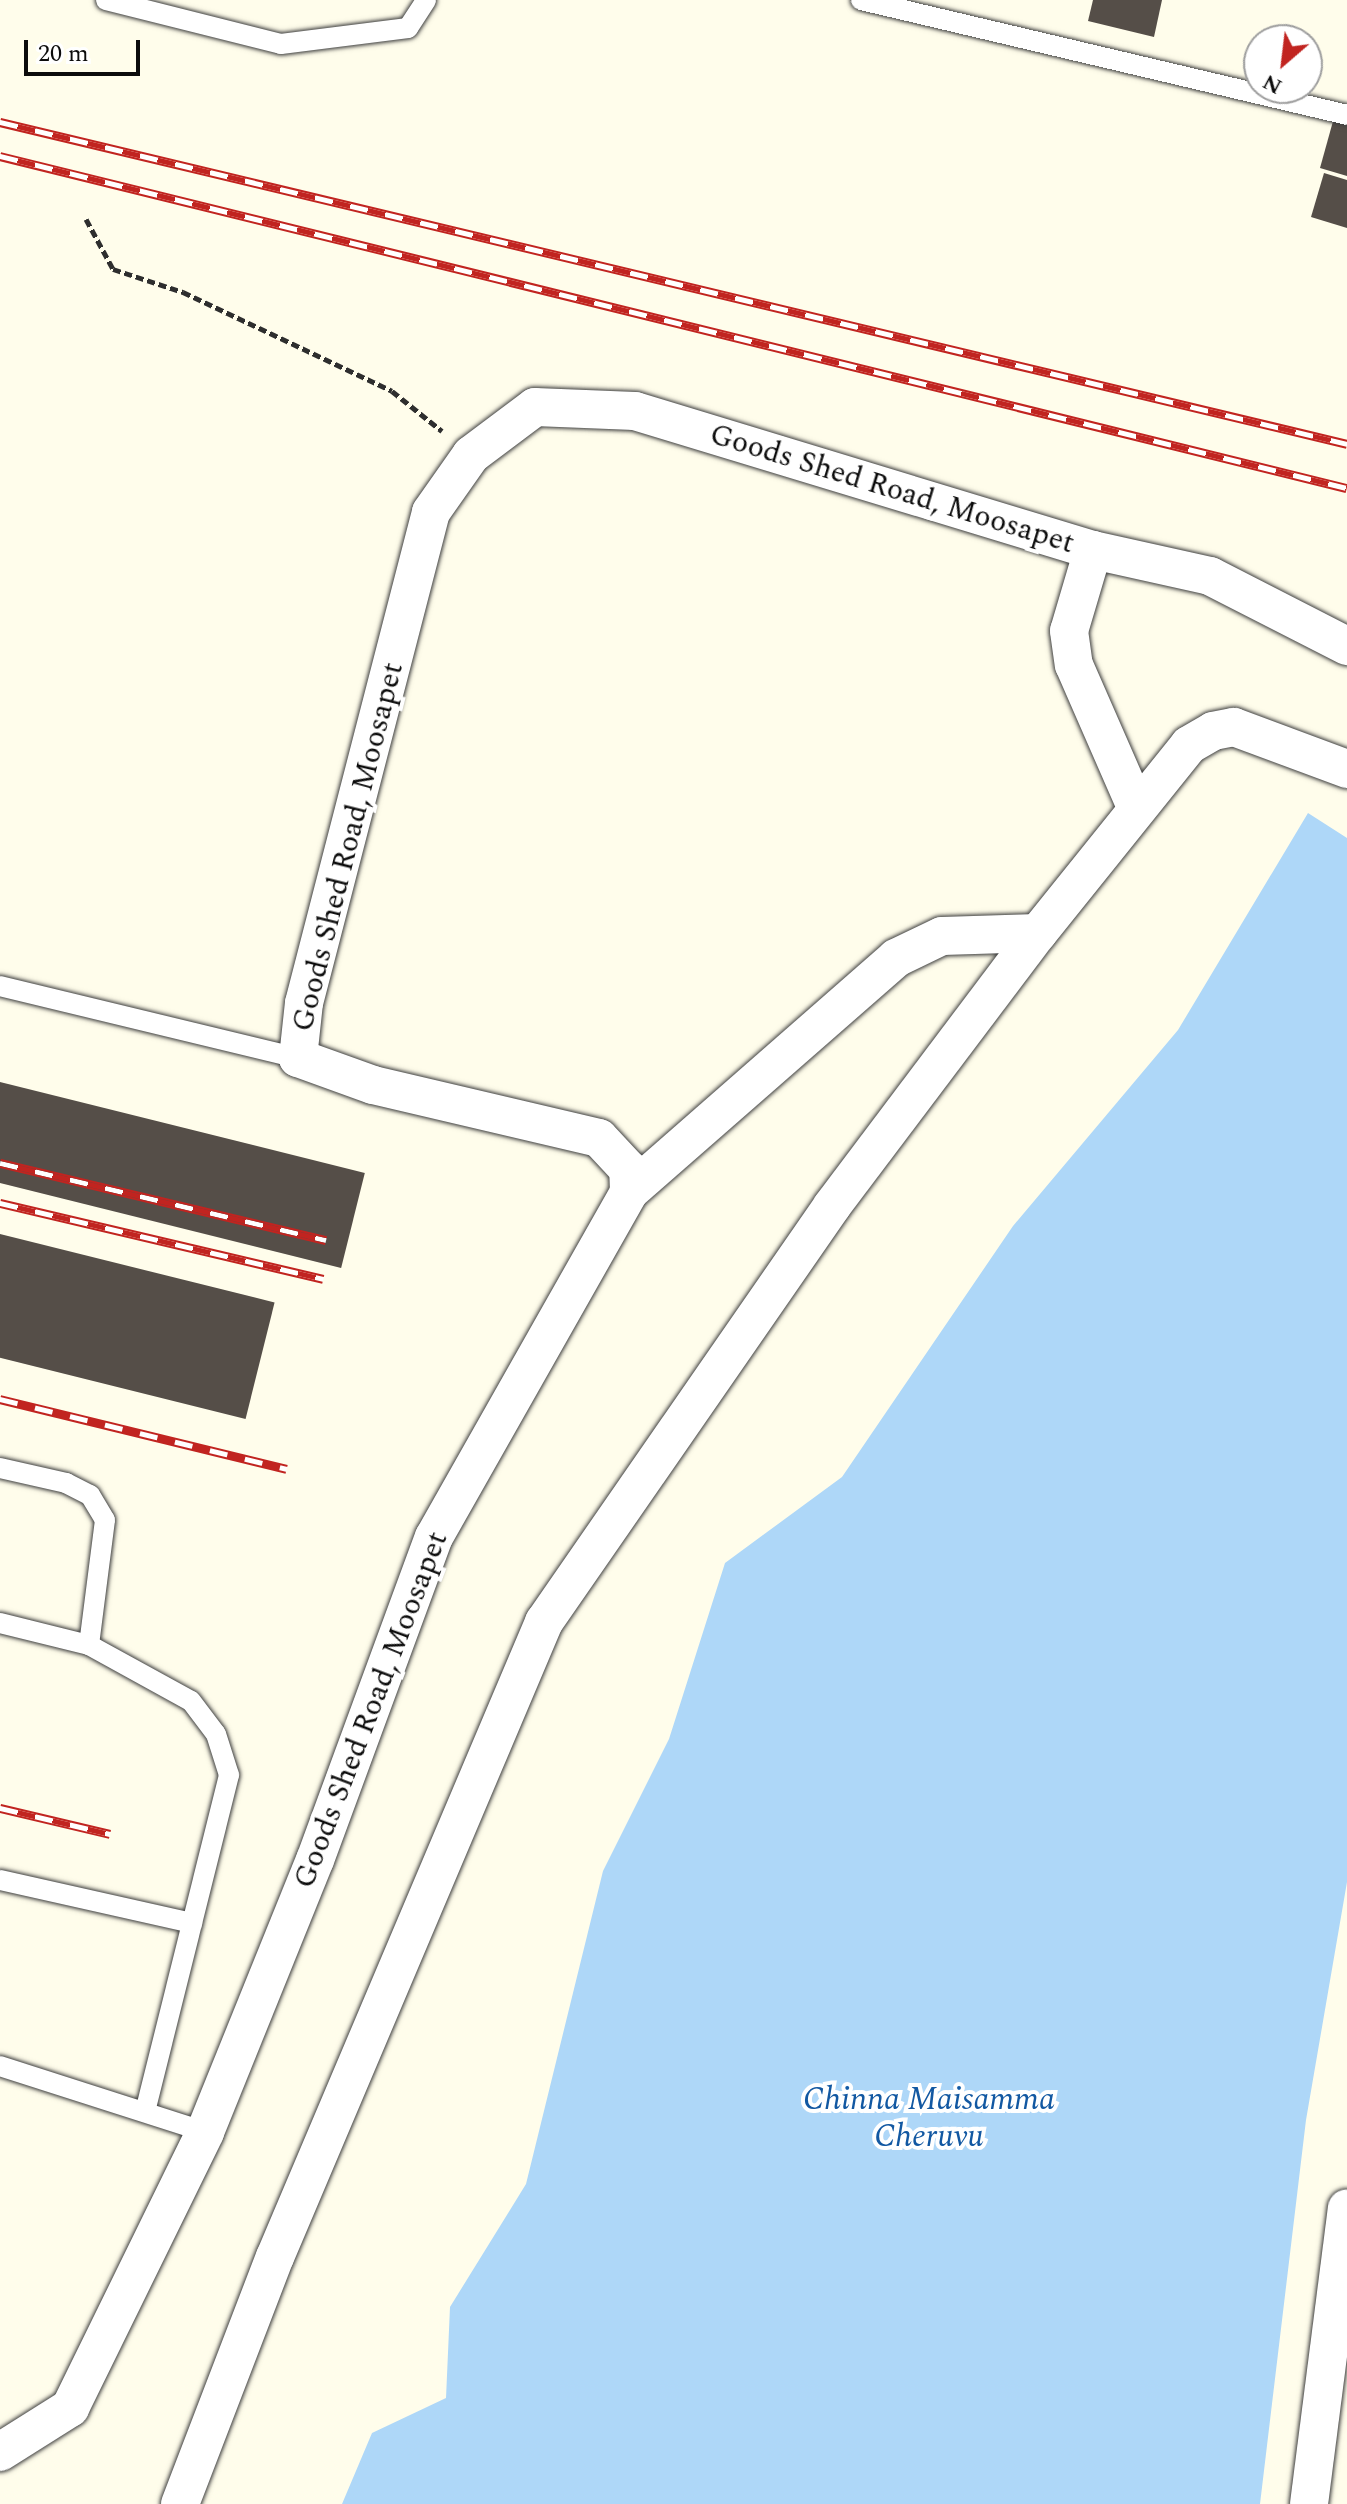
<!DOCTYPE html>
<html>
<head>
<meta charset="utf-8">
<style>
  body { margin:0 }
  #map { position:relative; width:1347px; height:2504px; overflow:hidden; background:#fffdeb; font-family:Spectral,serif }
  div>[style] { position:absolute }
  .water>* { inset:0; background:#aed7f8 }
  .building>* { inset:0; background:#554e48; transform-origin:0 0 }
  .path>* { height:5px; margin-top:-2.5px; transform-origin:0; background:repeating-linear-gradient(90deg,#2e2e2e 0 8px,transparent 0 12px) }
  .roads { filter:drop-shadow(0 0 2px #3f3f3f) drop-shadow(0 0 2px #3f3f3f) }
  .service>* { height:20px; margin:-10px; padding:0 10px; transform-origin:10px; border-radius:10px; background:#fff }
  .minor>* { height:38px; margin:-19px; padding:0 19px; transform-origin:19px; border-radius:19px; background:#fff }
  .rail>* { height:9px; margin-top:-4.5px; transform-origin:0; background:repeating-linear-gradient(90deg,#fff 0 18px,#c12420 0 36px); box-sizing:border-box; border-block:2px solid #c12420 }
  span { translate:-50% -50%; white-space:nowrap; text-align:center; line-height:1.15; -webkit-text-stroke:8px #fff; paint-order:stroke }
  .street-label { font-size:30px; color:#0c0c0c }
  .water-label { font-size:32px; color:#1258a2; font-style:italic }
  .north { position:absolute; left:1243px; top:24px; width:80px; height:80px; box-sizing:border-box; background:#fff; border:2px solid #9e9e9e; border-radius:50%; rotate:208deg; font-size:22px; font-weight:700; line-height:32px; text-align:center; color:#0c0c0c }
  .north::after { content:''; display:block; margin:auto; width:28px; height:36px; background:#c12420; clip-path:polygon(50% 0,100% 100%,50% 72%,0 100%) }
  .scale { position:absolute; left:24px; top:40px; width:116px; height:36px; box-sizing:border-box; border:4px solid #0c0c0c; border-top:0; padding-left:10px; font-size:24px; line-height:28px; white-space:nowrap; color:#0c0c0c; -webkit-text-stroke:6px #fff; paint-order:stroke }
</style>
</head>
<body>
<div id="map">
  <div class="water">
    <div style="clip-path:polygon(1308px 813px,1347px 838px,1347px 1882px,1306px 2120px,1260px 2504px,342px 2504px,372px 2433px,446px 2398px,450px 2307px,526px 2184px,603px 1871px,669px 1739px,725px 1563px,842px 1477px,1013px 1226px,1178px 1030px)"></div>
  </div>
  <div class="building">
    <div style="clip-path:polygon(1093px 0,1162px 0,1154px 37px,1088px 21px)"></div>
    <div style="clip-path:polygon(1335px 114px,1347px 118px,1347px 176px,1320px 168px)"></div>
    <div style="clip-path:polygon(1324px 173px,1347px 180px,1347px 228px,1311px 217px)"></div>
    <div style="left:0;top:1082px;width:376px;height:98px;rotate:14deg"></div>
    <div style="left:0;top:1234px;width:283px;height:120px;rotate:14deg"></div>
  </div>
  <div class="path">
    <div style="left:86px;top:219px;width:57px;rotate:61.6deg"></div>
    <div style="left:113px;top:269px;width:74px;rotate:18.2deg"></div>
    <div style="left:183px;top:292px;width:231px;rotate:25.3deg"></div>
    <div style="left:392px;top:391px;width:64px;rotate:38.7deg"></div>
  </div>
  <div class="roads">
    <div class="service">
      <div style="left:106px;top:0;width:180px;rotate:14.1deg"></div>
      <div style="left:281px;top:44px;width:128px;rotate:-7.2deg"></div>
      <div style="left:408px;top:28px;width:33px;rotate:-57deg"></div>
      <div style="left:861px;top:0;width:499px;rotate:13.3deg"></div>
      <div style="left:0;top:986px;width:307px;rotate:13.6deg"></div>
      <div style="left:0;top:1468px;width:68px;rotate:12.8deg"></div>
      <div style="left:66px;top:1483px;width:27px;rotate:27deg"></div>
      <div style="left:90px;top:1495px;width:29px;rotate:59deg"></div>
      <div style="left:105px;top:1520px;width:126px;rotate:97.3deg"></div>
      <div style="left:0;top:1623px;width:92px;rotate:13.9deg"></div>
      <div style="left:89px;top:1645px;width:116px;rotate:28.8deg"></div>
      <div style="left:191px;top:1701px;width:41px;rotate:52.9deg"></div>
      <div style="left:216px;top:1734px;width:43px;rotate:72.4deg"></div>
      <div style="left:229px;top:1775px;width:347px;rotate:104deg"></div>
      <div style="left:0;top:1880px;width:197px;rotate:12.6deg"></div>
      <div style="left:0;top:2066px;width:215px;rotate:17.8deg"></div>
    </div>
    <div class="minor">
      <div style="left:1093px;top:550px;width:84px;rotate:106.5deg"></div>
      <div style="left:1069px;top:631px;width:34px;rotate:82deg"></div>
      <div style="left:1074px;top:665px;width:157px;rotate:66.4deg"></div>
      <div style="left:629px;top:1192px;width:355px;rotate:-41.2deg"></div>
      <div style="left:896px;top:958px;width:51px;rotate:-25.6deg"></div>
      <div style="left:942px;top:936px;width:96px;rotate:-1.8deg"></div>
      <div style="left:0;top:2452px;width:83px;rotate:-32.2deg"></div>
      <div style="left:70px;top:2408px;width:307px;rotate:-63.9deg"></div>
      <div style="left:205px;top:2132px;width:293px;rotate:-68deg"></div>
      <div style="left:315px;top:1860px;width:344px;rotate:-69.8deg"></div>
      <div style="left:434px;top:1537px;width:396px;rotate:-60.5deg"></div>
      <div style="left:629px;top:1192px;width:23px;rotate:-92deg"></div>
      <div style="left:628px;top:1169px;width:42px;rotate:-133.1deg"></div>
      <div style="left:599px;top:1138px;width:232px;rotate:-166.8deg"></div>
      <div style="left:373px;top:1085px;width:80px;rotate:-160.2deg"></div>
      <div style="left:298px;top:1058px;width:55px;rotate:-83.8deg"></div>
      <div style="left:304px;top:1003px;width:507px;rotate:-75.5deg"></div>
      <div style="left:431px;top:512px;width:70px;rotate:-54.9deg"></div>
      <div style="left:471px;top:455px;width:80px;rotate:-36.9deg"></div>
      <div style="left:535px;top:407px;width:100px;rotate:2.3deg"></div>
      <div style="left:635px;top:411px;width:479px;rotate:16.9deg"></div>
      <div style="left:1093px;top:550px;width:120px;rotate:12.5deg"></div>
      <div style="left:1210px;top:576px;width:154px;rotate:27.1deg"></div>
      <div style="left:180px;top:2504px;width:265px;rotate:-69deg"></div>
      <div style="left:275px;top:2257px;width:690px;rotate:-67.04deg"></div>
      <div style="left:544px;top:1622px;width:506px;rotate:-55.3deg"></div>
      <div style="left:832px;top:1206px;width:342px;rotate:-53deg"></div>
      <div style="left:1038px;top:933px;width:241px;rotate:-51.2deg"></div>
      <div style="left:1189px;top:745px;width:28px;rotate:-30deg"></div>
      <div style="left:1213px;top:731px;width:21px;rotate:-11deg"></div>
      <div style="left:1234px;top:727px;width:121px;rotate:20.4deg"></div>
      <div style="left:1309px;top:2504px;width:298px;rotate:-82.7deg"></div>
    </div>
  </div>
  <div class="rail">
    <div style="left:0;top:122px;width:1385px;rotate:13.44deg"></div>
    <div style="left:0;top:156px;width:1387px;rotate:13.85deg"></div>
    <div style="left:0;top:1163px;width:335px;rotate:13.3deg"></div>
    <div style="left:0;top:1203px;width:332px;rotate:13.2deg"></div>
    <div style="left:0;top:1399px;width:295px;rotate:13.7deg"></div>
    <div style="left:0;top:1808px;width:113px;rotate:13.3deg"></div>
  </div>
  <div class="street-label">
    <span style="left:892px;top:489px;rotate:17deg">Goods Shed Road, Moosapet</span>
    <span style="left:348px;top:847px;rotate:-76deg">Goods Shed Road, Moosapet</span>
    <span style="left:371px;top:1710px;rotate:-69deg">Goods Shed Road, Moosapet</span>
  </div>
  <div class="water-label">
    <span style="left:929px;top:2119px">Chinna Maisamma<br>Cheruvu</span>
  </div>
  <div class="north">N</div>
  <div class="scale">20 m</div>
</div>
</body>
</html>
